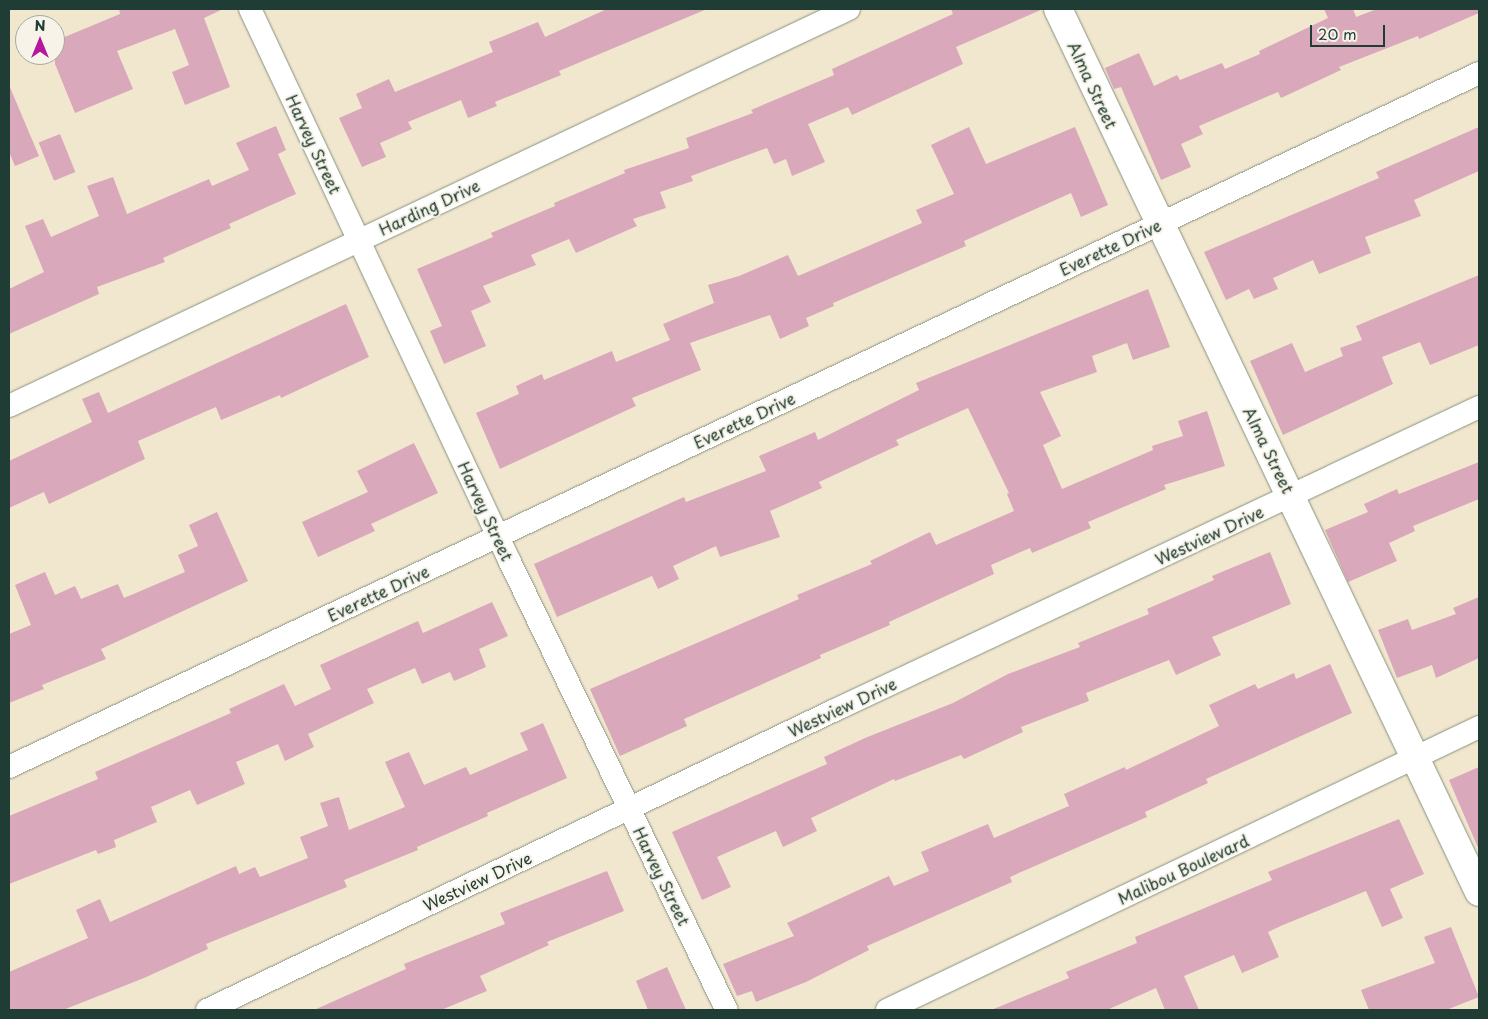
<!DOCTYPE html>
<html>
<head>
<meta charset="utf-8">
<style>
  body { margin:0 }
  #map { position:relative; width:1488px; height:1019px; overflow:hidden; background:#f1e7ce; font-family:"Playpen Sans",sans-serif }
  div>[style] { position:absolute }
  .building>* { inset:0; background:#d9a8bb; transform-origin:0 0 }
  .roads { filter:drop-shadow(0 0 1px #889281) drop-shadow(0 0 1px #889281) }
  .minor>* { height:22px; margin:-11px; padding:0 11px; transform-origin:11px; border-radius:11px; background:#fff }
  .tertiary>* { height:28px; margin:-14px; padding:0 14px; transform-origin:14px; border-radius:14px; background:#fff }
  span { translate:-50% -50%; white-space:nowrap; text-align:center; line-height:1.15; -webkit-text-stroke:4px #f7f3e8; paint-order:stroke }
  .street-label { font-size:16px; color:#1f3d34 }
  .frame { position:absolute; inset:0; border:10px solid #1f3d34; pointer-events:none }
  .north { position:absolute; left:15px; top:15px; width:50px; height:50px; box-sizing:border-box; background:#f7f3e8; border:1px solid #a1aaa0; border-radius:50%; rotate:0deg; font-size:14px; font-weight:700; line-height:20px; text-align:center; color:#1f3d34 }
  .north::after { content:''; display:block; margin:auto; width:18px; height:22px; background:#b5179e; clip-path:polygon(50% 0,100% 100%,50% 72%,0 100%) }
  .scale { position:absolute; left:1310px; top:25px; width:75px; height:22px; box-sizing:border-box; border:2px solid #1f3d34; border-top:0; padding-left:6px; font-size:15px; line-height:18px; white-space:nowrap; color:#1f3d34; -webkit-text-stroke:4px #f7f3e8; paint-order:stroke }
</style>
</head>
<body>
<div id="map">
  <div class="building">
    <div style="clip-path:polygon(119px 9px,223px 9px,204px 18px,230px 87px,185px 105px,172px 72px,189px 65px,175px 29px,117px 51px,133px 89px,75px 113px,55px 64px,55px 41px,120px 14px)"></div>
    <div style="clip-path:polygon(607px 9px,707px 9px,559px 71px,561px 75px,495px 102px,497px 106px,468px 118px,461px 100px,408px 122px,412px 129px,380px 143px,386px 157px,362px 167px,339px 118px,362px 108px,356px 94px,389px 79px,395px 92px,493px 52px,489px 42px,538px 22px,545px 37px)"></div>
    <div style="clip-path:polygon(951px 9px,1043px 9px,956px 47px,963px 64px,852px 115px,848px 107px,808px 124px,825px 162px,792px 176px,786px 159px,774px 164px,767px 148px,691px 176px,693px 181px,660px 192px,666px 208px,633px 219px,637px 226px,576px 253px,569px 239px,531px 255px,536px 265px,483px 286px,491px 302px,471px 311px,486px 346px,444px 364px,430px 331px,442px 326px,417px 269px,493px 237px,491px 233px,555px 206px,554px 203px,625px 173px,624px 170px,689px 148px,686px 138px,753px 113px,751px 110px,834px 75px,832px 69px,953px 14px)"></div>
    <div style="clip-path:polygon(1324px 9px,1353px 9px,1356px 17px,1377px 9px,1479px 9px,1479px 13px,1419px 39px,1418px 36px,1339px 67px,1341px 70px,1281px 98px,1278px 92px,1199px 126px,1203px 134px,1181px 144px,1191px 167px,1161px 180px,1121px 87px,1114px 89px,1105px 68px,1139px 53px,1154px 86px,1177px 75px,1180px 80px,1222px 63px,1225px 69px,1260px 54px,1259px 51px,1328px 18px)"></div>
    <div style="clip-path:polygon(9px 85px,39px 156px,15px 166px,9px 152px)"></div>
    <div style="clip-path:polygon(276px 126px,286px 150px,278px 154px,296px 194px,229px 224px,231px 228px,163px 258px,165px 262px,97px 287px,99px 294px,9px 334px,9px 289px,44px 272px,25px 226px,43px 219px,51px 237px,99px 216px,87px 186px,113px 177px,127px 214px,209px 179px,212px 186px,249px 170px,236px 143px)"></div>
    <div style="clip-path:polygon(969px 127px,986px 164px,1075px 127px,1108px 205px,1081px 217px,1071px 193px,964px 241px,966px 246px,833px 303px,834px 306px,806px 318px,809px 326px,780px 339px,770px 315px,690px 343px,701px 370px,632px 398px,636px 406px,500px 469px,476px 413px,519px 394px,516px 386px,542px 374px,544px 380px,612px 351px,616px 362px,670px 340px,663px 324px,714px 303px,708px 285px,739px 276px,788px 255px,798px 276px,922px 223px,916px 210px,954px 194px,931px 145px)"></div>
    <div style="clip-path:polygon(1479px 127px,1479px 171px,1414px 200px,1421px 216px,1365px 237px,1371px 253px,1319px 274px,1313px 260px,1273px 278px,1278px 289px,1254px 299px,1249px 289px,1226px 300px,1204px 252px,1379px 178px,1376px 172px)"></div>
    <div style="left:60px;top:134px;width:41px;height:23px;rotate:68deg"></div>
    <div style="clip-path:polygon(1479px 275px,1479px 345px,1430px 365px,1420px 342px,1382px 357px,1393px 384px,1283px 435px,1250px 361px,1292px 343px,1305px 372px,1343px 356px,1340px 348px,1362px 340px,1356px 326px)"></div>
    <div style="clip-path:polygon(1148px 289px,1170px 347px,1133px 360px,1127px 343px,1092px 356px,1097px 372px,1040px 392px,1061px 436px,1043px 445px,1062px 489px,1153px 450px,1152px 446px,1183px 436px,1178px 421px,1207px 411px,1225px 466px,1164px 485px,1166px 489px,1088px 522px,1091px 528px,1032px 553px,1030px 548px,991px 565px,994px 574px,889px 622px,890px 625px,820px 655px,821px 658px,684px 719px,687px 726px,620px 756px,590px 689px,799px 599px,797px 595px,872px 564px,870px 561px,930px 532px,936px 545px,1014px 511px,1007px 494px,1009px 493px,968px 408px,896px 440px,899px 445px,819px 482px,822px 488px,770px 511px,780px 537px,720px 557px,716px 546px,673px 566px,679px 579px,658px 589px,652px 576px,557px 617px,534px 564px,684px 497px,686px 502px,766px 471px,759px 456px,815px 432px,818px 440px,919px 390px,916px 383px)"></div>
    <div style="clip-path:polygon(346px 304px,369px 357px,281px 398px,280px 395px,221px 420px,216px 407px,138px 441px,145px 459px,49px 504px,44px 492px,9px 508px,9px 461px,92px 422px,82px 399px,99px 392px,108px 413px)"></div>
    <div style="clip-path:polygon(414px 443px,438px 493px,371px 524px,375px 531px,318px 557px,302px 522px,368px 492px,357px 471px)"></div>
    <div style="clip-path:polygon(1479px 462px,1479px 499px,1413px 526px,1415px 531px,1389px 543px,1397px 561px,1348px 582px,1325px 530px,1368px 512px,1364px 504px,1397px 489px,1399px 494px)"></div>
    <div style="clip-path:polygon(217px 512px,248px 581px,101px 649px,106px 659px,42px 685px,44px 689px,9px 703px,9px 634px,31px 625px,15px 585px,45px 572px,55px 595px,75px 586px,81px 599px,118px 584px,124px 598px,185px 572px,178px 555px,198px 546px,189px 525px)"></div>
    <div style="clip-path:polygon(1270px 552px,1291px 604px,1212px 637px,1221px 655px,1176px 675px,1169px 660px,1086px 693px,1089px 701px,1021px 727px,1023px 732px,964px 759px,961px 755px,895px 781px,894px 779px,811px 818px,817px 831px,783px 847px,776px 831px,717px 857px,731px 887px,702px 900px,672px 832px,827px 764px,824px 757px,865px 738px,953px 703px,1008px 674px,1080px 647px,1078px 643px,1149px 614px,1147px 609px,1214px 580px,1212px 576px)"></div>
    <div style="clip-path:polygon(1479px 597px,1479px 658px,1436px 678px,1432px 665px,1397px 678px,1378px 630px,1408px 619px,1412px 630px,1456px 614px,1453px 608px)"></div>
    <div style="clip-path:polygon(492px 602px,508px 636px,479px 649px,486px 667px,454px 681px,450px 672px,422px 684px,415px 668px,367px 689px,374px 703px,308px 734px,314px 747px,285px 761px,278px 744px,236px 762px,245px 784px,197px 805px,190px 790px,151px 807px,157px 822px,114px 840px,116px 847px,98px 854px,96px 850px,9px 884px,9px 816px,98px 779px,95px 772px,231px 713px,229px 709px,284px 684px,295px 706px,331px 689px,320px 665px,418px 621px,423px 633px)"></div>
    <div style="clip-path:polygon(1330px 664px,1352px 713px,1206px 779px,1208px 783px,1145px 812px,1147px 817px,1010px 877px,1012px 882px,867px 946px,869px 950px,806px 982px,756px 1002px,752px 991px,737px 996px,723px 964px,794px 936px,787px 923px,889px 876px,894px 886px,929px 871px,921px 852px,988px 824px,994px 838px,1069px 806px,1064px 794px,1125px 767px,1126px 770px,1219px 726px,1209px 705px,1255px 684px,1258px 689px,1294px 673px,1296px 679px)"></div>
    <div style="clip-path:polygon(543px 723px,567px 778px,487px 813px,488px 816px,417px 847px,418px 850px,344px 880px,347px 887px,206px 944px,208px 949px,144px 978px,63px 1010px,9px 1010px,9px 972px,88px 938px,76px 910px,100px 899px,110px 922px,236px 866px,239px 874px,255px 867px,260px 877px,308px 858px,300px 837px,328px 826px,320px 803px,339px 797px,349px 830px,405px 807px,385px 762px,409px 752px,424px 785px,466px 767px,470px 775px,528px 750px,520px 733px)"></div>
    <div style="clip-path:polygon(1479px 767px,1479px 850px,1449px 780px)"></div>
    <div style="clip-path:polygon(1399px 819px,1424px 874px,1390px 889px,1403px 918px,1382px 927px,1366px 891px,1283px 925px,1268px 932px,1279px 957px,1242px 973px,1234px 955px,1184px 976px,1199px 1010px,1165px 1010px,1156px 988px,1107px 1010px,991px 1010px,1069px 978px,1066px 972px,1137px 943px,1135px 937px,1272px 880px,1268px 872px)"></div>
    <div style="clip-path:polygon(607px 871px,624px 911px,547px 942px,549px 945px,480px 976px,487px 991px,441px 1010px,314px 1010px,406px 969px,404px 964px,505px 924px,500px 913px)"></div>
    <div style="clip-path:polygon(1451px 927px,1479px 997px,1446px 1010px,1369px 1010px,1361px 990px,1435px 963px,1424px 937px)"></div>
    <div style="clip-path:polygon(667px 967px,686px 1010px,648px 1010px,636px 981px)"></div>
  </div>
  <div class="roads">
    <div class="minor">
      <div style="left:250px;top:9px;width:611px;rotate:64.82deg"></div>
      <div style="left:510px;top:562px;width:498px;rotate:64.2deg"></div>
      <div style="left:9px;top:406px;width:929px;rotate:-25.3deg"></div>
      <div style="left:9px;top:767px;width:1626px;rotate:-25.27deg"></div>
      <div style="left:207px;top:1010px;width:694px;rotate:-25.53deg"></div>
      <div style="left:833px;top:711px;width:714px;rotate:-25.2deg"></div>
      <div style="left:887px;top:1010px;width:656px;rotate:-25.55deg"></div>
    </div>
    <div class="tertiary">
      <div style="left:1058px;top:9px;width:978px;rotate:64.51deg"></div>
    </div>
  </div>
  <div class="street-label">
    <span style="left:1093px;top:85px;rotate:65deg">Alma Street</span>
    <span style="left:314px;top:144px;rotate:65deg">Harvey Street</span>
    <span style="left:429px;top:207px;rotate:-25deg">Harding Drive</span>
    <span style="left:1110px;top:247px;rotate:-25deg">Everette Drive</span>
    <span style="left:744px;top:420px;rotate:-25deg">Everette Drive</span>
    <span style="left:1269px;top:450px;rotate:64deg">Alma Street</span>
    <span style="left:486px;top:511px;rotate:65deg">Harvey Street</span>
    <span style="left:1209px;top:535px;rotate:-25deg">Westview Drive</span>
    <span style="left:378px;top:593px;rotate:-25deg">Everette Drive</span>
    <span style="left:842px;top:707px;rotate:-25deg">Westview Drive</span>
    <span style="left:1183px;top:869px;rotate:-25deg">Malibou Boulevard</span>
    <span style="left:662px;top:876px;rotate:64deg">Harvey Street</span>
    <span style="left:477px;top:881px;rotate:-25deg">Westview Drive</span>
  </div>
  <div class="frame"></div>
  <div class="north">N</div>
  <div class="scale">20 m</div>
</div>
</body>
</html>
